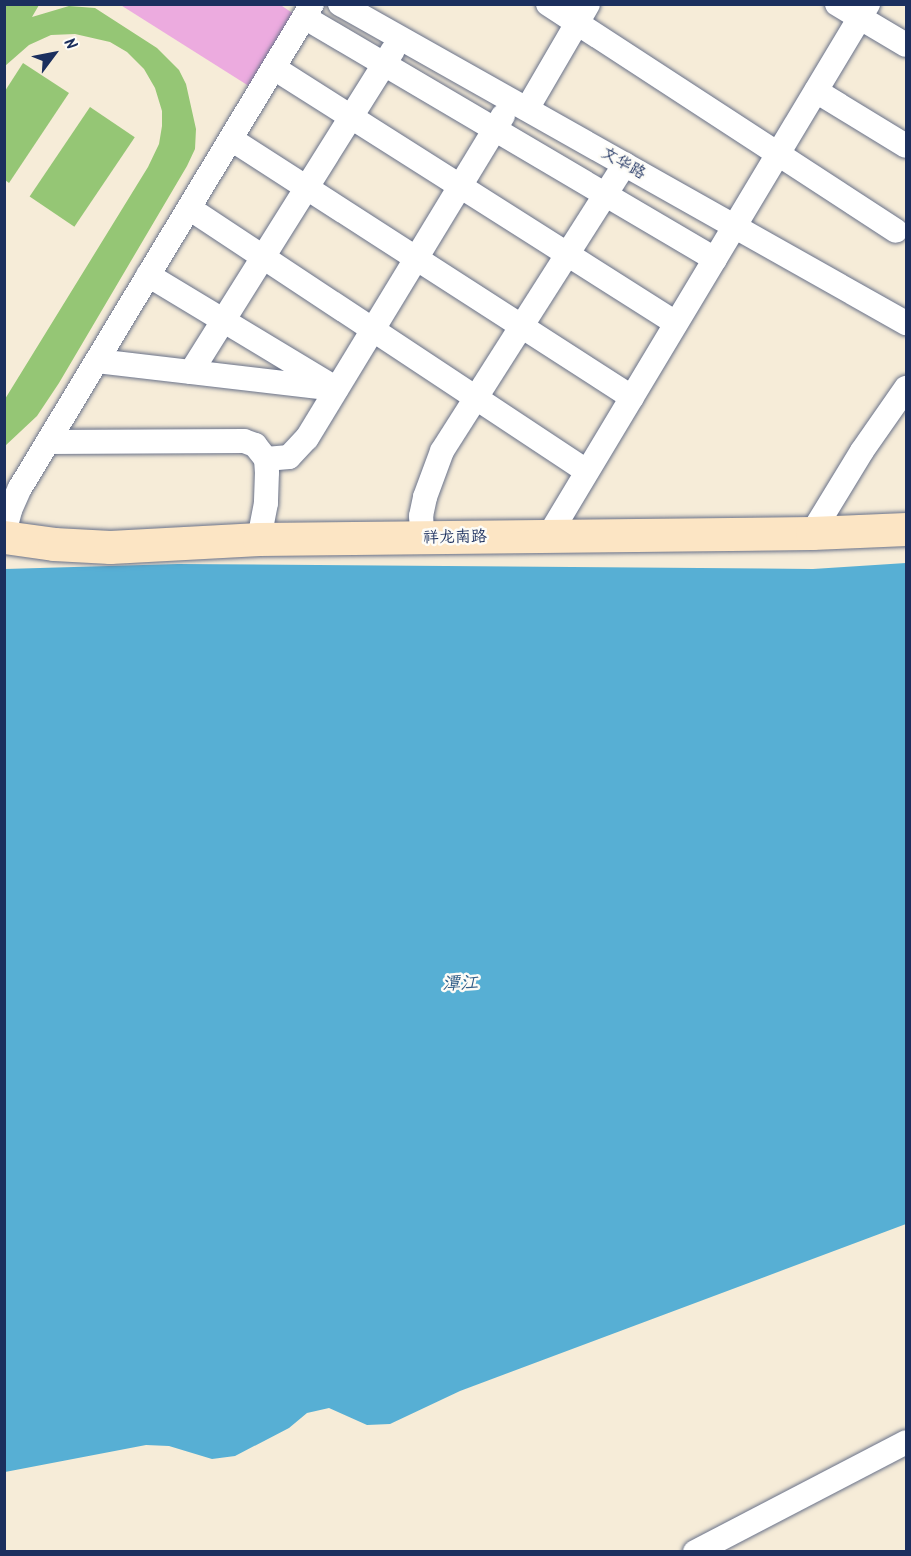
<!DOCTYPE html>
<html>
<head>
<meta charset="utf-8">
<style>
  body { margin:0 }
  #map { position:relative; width:911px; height:1556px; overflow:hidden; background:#f6ecd8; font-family:Kalam,"LXGW WenKai TC",sans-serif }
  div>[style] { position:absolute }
  .green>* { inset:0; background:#95c675; transform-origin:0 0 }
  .water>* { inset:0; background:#57afd4 }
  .building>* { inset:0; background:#ecabdf }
  .roads { filter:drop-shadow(0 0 2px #687189) drop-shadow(0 0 2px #687189) }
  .street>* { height:24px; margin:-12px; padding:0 12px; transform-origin:12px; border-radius:12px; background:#fff }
  .secondary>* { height:33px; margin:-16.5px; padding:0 16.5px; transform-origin:16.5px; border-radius:16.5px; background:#fce5c4 }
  span { translate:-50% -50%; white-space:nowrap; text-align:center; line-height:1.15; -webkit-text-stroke:5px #fdfcf7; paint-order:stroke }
  .street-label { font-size:16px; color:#1b2f5e }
  .water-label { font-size:18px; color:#305c87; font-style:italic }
  .frame { position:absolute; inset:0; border:6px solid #1b2f5e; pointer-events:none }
  .north { position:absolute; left:24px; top:24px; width:60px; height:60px; -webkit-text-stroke:4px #fdfcf7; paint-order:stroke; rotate:58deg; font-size:16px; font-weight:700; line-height:24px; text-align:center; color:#1b2f5e }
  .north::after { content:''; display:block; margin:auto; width:21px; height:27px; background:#1b2f5e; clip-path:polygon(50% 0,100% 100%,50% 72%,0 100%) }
</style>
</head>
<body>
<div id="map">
  <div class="green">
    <div style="clip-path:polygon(5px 4px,39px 5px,32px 17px,69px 6px,95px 8px,157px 48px,179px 70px,186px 84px,196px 129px,195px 149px,187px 166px,59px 383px,37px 416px,5px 446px,5px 399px,148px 167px,159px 144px,162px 126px,162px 111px,155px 88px,144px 69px,127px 52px,110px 42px,75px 34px,51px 35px,29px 45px,5px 66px)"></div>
    <div style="clip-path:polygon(23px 63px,69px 93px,9px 183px,5px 180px,5px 91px)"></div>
    <div style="left:90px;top:107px;width:54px;height:108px;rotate:34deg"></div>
  </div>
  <div class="water">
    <div style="clip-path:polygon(906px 563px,906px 1224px,460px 1391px,390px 1424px,367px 1425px,329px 1408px,307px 1413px,289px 1428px,235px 1456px,212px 1459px,169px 1446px,146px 1445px,5px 1472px,5px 569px,178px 564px,813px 569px)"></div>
  </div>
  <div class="building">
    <div style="clip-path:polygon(119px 4px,279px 4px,297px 16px,252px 88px)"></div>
  </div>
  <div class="roads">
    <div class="street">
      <div style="left:340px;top:4px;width:650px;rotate:29.41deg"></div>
      <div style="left:548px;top:4px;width:415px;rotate:33.1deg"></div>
      <div style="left:837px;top:4px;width:80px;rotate:30.7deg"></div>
      <div style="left:304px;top:17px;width:477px;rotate:30.5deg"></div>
      <div style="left:274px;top:68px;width:476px;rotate:32.4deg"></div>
      <div style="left:816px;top:91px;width:105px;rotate:31.4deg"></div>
      <div style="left:527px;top:109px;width:121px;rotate:-59.8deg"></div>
      <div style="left:231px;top:139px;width:477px;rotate:32.8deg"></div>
      <div style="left:189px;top:208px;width:477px;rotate:33.5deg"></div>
      <div style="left:148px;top:275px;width:211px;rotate:31.1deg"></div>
      <div style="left:97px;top:361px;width:241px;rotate:6.7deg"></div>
      <div style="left:191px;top:372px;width:380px;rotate:-57.9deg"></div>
      <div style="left:48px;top:442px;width:196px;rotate:-0.3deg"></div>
      <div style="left:244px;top:441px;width:12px;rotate:20deg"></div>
      <div style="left:255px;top:445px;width:18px;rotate:52deg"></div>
      <div style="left:266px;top:459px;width:13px;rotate:86deg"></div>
      <div style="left:267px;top:472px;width:31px;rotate:92deg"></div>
      <div style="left:266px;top:503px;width:37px;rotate:101deg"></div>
      <div style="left:266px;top:459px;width:23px;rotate:-5deg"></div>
      <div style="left:289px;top:457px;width:26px;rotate:-47deg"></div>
      <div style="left:307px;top:438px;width:377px;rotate:-58.7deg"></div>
      <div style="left:4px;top:533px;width:24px;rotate:-75deg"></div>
      <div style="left:10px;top:510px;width:24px;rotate:-66deg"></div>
      <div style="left:20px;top:488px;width:565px;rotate:-58.9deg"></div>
      <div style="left:812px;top:533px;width:96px;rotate:-58.6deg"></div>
      <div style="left:862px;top:451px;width:77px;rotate:-55.1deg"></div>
      <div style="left:548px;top:537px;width:622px;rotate:-59.02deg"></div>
      <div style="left:422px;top:539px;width:23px;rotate:-92deg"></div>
      <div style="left:421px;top:516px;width:19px;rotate:-78deg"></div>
      <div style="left:425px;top:497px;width:49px;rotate:-69.7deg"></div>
      <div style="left:442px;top:451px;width:340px;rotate:-57.5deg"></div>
      <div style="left:695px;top:1552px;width:238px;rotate:-27.5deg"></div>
    </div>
    <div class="secondary">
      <div style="left:4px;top:537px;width:50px;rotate:8deg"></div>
      <div style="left:54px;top:544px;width:56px;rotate:3.1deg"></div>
      <div style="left:110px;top:547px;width:149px;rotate:-3.1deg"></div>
      <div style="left:259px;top:539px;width:553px;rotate:-0.62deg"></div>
      <div style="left:812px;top:533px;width:94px;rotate:-2.4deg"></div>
    </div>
  </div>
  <div class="street-label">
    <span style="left:623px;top:164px;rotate:29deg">文华路</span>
    <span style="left:455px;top:538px;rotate:-1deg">祥龙南路</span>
  </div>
  <div class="water-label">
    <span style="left:460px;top:985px;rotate:-2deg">潭江</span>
  </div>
  <div class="frame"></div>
  <div class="north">N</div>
</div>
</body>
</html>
